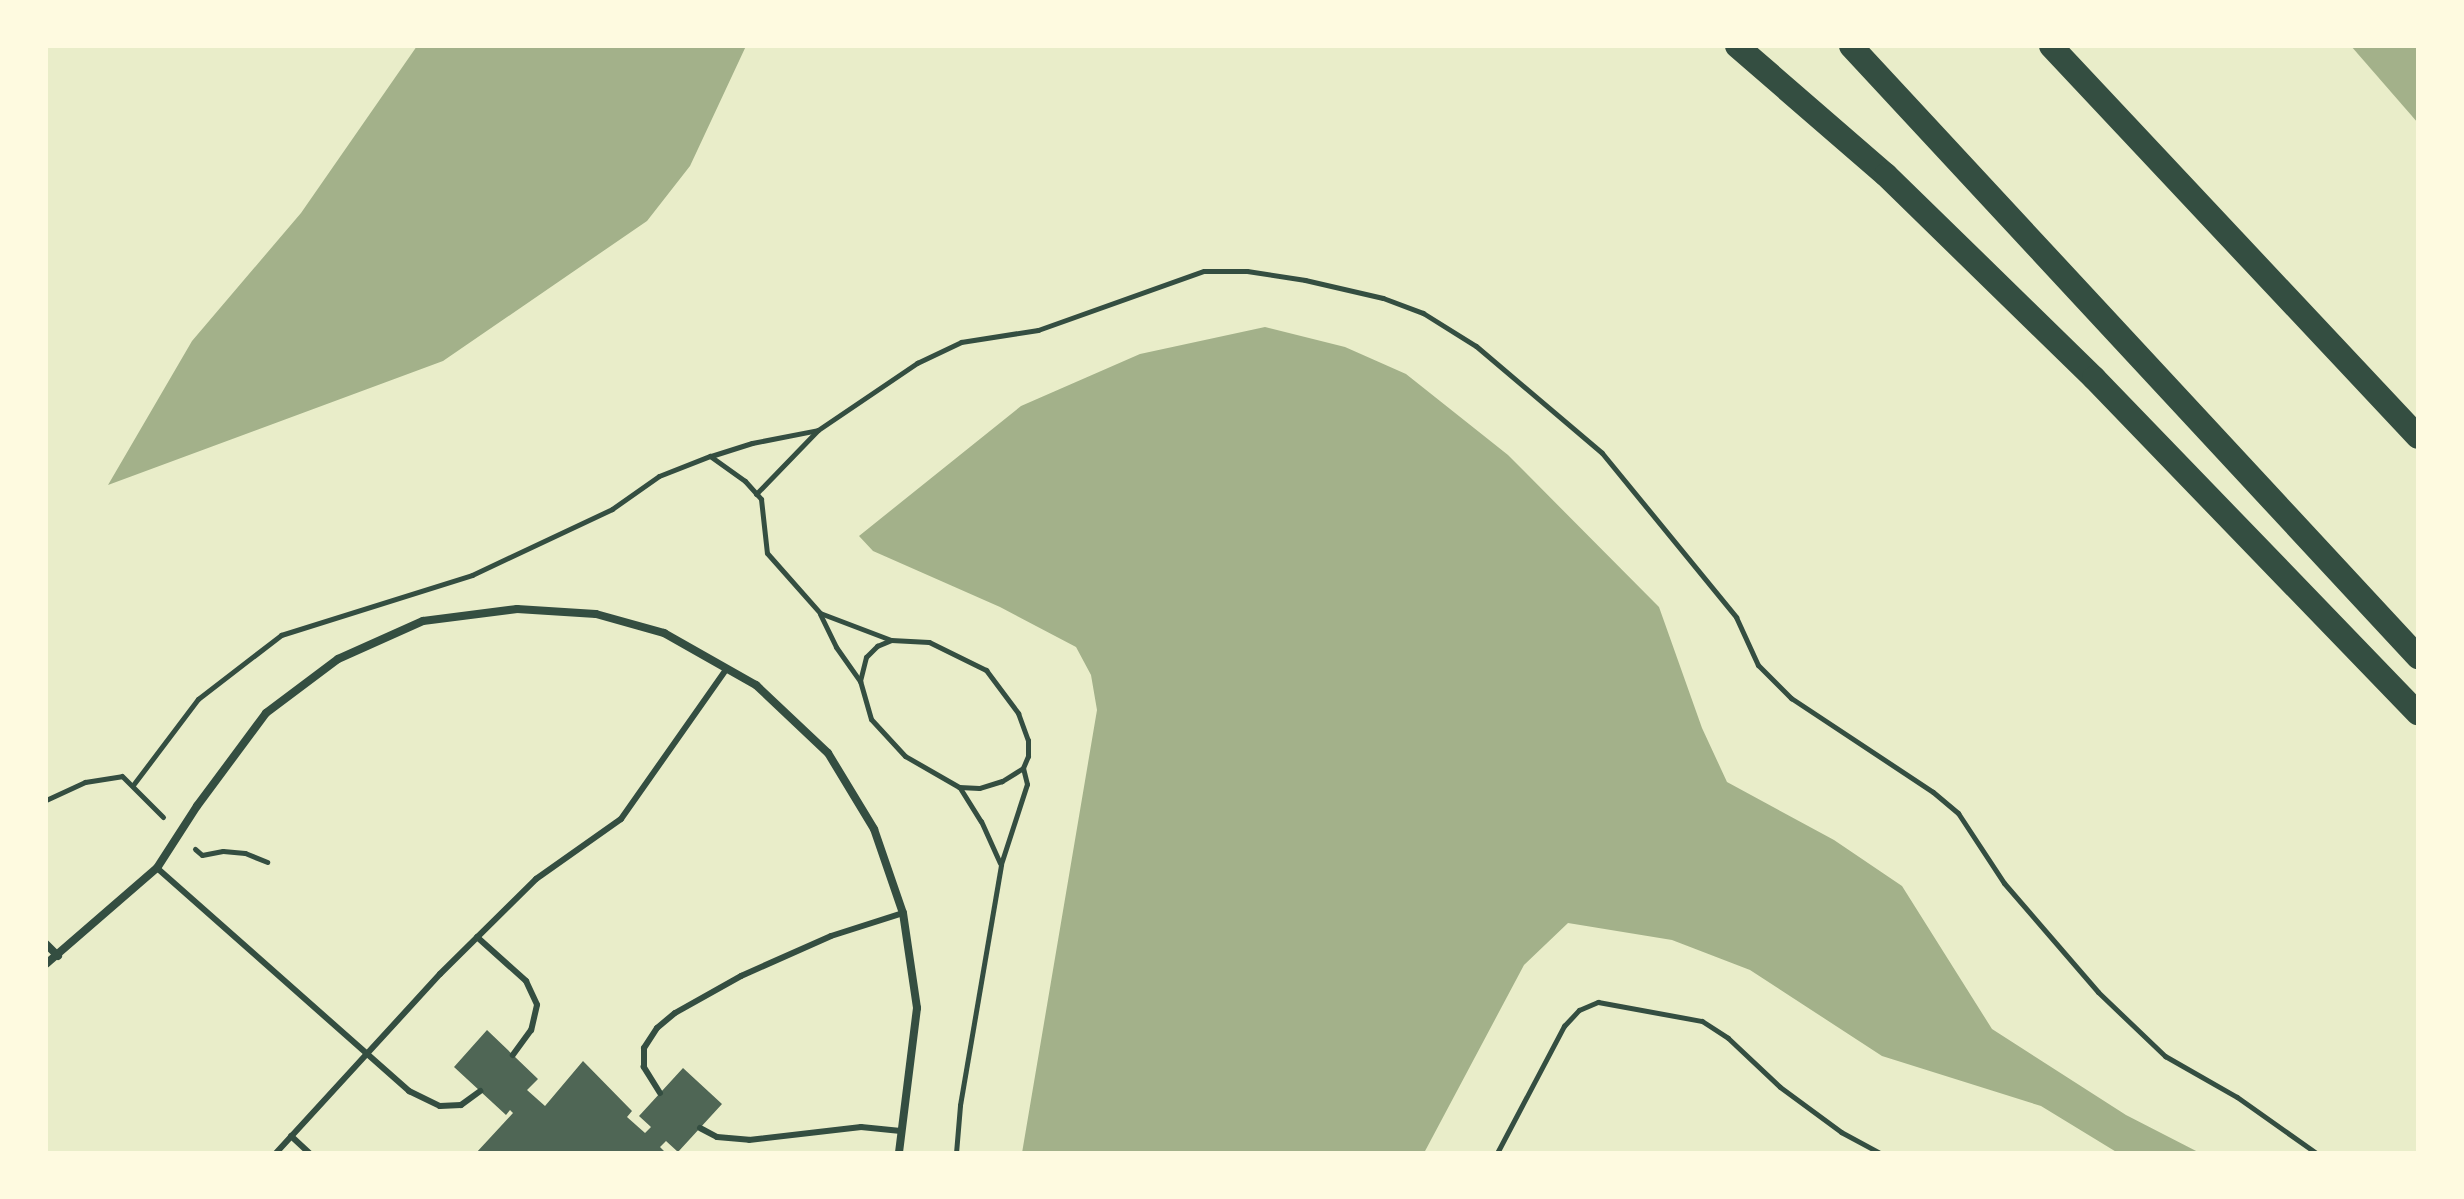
<!DOCTYPE html>
<html>
<head>
<meta charset="utf-8">
<style>
  body { margin:0 }
  #map { position:relative; width:2464px; height:1199px; overflow:hidden; background:#e9edc9; font-family:Poppins,sans-serif }
  div>[style] { position:absolute }
  .water>* { inset:0; background:#a3b18a }
  .building>* { inset:0; background:#4f6655 }
  .path>* { height:5px; margin:-2.5px; padding:0 2.5px; transform-origin:2.5px; border-radius:2.5px; background:#344e41 }
  .service>* { height:6px; margin:-3px; padding:0 3px; transform-origin:3px; border-radius:3px; background:#344e41 }
  .minor>* { height:8px; margin:-4px; padding:0 4px; transform-origin:4px; border-radius:4px; background:#344e41 }
  .motorway>* { height:24px; margin:-12px; padding:0 12px; transform-origin:12px; border-radius:12px; background:#344e41 }
  span { translate:-50% -50%; white-space:nowrap; text-align:center; line-height:1.15; -webkit-text-stroke:8px #fefae0; paint-order:stroke }
  .frame { position:absolute; inset:0; border:48px solid #fefae0; pointer-events:none }
</style>
</head>
<body>
<div id="map">
  <div class="water">
    <div style="clip-path:polygon(417px 46px,746px 46px,690px 166px,647px 221px,443px 361px,108px 485px,192px 341px,301px 213px)"></div>
    <div style="clip-path:polygon(2351px 46px,2418px 46px,2418px 123px)"></div>
    <div style="clip-path:polygon(1265px 327px,1345px 347px,1406px 374px,1508px 455px,1659px 607px,1702px 728px,1727px 782px,1834px 840px,1902px 886px,1992px 1029px,2126px 1115px,2200px 1153px,2118px 1153px,2041px 1106px,1882px 1056px,1750px 970px,1672px 940px,1568px 923px,1524px 965px,1424px 1153px,1022px 1153px,1097px 710px,1091px 675px,1076px 647px,1000px 607px,873px 551px,859px 536px,1021px 406px,1140px 354px)"></div>
  </div>
  <div class="building">
    <div style="clip-path:polygon(487px 1030px,538px 1079px,527px 1090px,545px 1106px,583px 1061px,632px 1111px,627px 1117px,645px 1133px,651px 1127px,639px 1116px,683px 1068px,722px 1104px,678px 1152px,666px 1141px,660px 1147px,666px 1153px,476px 1153px,513px 1113px,510px 1110px,506px 1115px,454px 1067px)"></div>
  </div>
  <div class="path">
    <div style="left:711px;top:456px;width:43px;rotate:-17.6deg"></div>
    <div style="left:752px;top:443px;width:67px;rotate:-11.1deg"></div>
    <div style="left:756px;top:494px;width:89px;rotate:-45.9deg"></div>
    <div style="left:818px;top:430px;width:120px;rotate:-34.1deg"></div>
    <div style="left:917px;top:363px;width:49px;rotate:-25.5deg"></div>
    <div style="left:961px;top:342px;width:78px;rotate:-8.9deg"></div>
    <div style="left:1038px;top:330px;width:176px;rotate:-19.6deg"></div>
    <div style="left:1204px;top:271px;width:43px"></div>
    <div style="left:1247px;top:271px;width:59px;rotate:8.8deg"></div>
    <div style="left:1305px;top:280px;width:80px;rotate:13deg"></div>
    <div style="left:1383px;top:298px;width:43px;rotate:20.6deg"></div>
    <div style="left:1423px;top:313px;width:62px;rotate:31.9deg"></div>
    <div style="left:1476px;top:346px;width:165px;rotate:40.3deg"></div>
    <div style="left:1602px;top:453px;width:212px;rotate:50.7deg"></div>
    <div style="left:1736px;top:617px;width:53px;rotate:65.4deg"></div>
    <div style="left:1758px;top:665px;width:47px;rotate:45deg"></div>
    <div style="left:1791px;top:698px;width:170px;rotate:33.5deg"></div>
    <div style="left:1933px;top:792px;width:33px;rotate:40deg"></div>
    <div style="left:1958px;top:813px;width:84px;rotate:56.7deg"></div>
    <div style="left:2004px;top:883px;width:144px;rotate:49.2deg"></div>
    <div style="left:2098px;top:992px;width:93px;rotate:43.7deg"></div>
    <div style="left:2165px;top:1056px;width:83px;rotate:29.7deg"></div>
    <div style="left:2237px;top:1097px;width:97px;rotate:35.3deg"></div>
    <div style="left:820px;top:614px;width:37px;rotate:64deg"></div>
    <div style="left:836px;top:647px;width:42px;rotate:54.8deg"></div>
    <div style="left:891px;top:640px;width:38px;rotate:3deg"></div>
    <div style="left:929px;top:642px;width:64px;rotate:26.2deg"></div>
    <div style="left:986px;top:670px;width:54px;rotate:53.3deg"></div>
    <div style="left:1018px;top:713px;width:29px;rotate:70deg"></div>
    <div style="left:1028px;top:740px;width:16px;rotate:90deg"></div>
    <div style="left:1028px;top:756px;width:13px;rotate:113deg"></div>
    <div style="left:1023px;top:768px;width:25px;rotate:148deg"></div>
    <div style="left:1002px;top:781px;width:24px;rotate:163deg"></div>
    <div style="left:979px;top:788px;width:20px;rotate:-177deg"></div>
    <div style="left:959px;top:787px;width:62px;rotate:-150.1deg"></div>
    <div style="left:905px;top:756px;width:50px;rotate:-132.6deg"></div>
    <div style="left:871px;top:719px;width:40px;rotate:-106deg"></div>
    <div style="left:860px;top:681px;width:25px;rotate:-76deg"></div>
    <div style="left:866px;top:657px;width:16px;rotate:-45deg"></div>
    <div style="left:877px;top:646px;width:15px;rotate:-23deg"></div>
    <div style="left:133px;top:785px;width:108px;rotate:-52.9deg"></div>
    <div style="left:198px;top:699px;width:105px;rotate:-37.6deg"></div>
    <div style="left:281px;top:635px;width:200px;rotate:-17.4deg"></div>
    <div style="left:472px;top:575px;width:155px;rotate:-25.2deg"></div>
    <div style="left:612px;top:509px;width:57px;rotate:-35.1deg"></div>
    <div style="left:659px;top:476px;width:55px;rotate:-21.4deg"></div>
    <div style="left:710px;top:456px;width:43px;rotate:35.5deg"></div>
    <div style="left:745px;top:481px;width:24px;rotate:48deg"></div>
    <div style="left:761px;top:499px;width:54px;rotate:83.7deg"></div>
    <div style="left:767px;top:553px;width:80px;rotate:48.5deg"></div>
    <div style="left:820px;top:613px;width:76px;rotate:20.8deg"></div>
    <div style="left:960px;top:788px;width:39px;rotate:58deg"></div>
    <div style="left:981px;top:821px;width:46px;rotate:65.7deg"></div>
    <div style="left:46px;top:800px;width:43px;rotate:-24.8deg"></div>
    <div style="left:85px;top:782px;width:37px;rotate:-9deg"></div>
    <div style="left:122px;top:776px;width:58px;rotate:45deg"></div>
    <div style="left:195px;top:849px;width:9px;rotate:41deg"></div>
    <div style="left:202px;top:855px;width:21px;rotate:-11deg"></div>
    <div style="left:223px;top:851px;width:22px;rotate:5deg"></div>
    <div style="left:245px;top:853px;width:24px;rotate:22deg"></div>
    <div style="left:956px;top:1153px;width:48px;rotate:-85.2deg"></div>
    <div style="left:960px;top:1105px;width:244px;rotate:-80.3deg"></div>
    <div style="left:1001px;top:864px;width:84px;rotate:-72deg"></div>
    <div style="left:1027px;top:784px;width:16px;rotate:-104deg"></div>
    <div style="left:1497px;top:1153px;width:144px;rotate:-62.2deg"></div>
    <div style="left:1564px;top:1026px;width:22px;rotate:-47deg"></div>
    <div style="left:1579px;top:1010px;width:21px;rotate:-23deg"></div>
    <div style="left:1598px;top:1002px;width:106px;rotate:10.4deg"></div>
    <div style="left:1702px;top:1021px;width:31px;rotate:33deg"></div>
    <div style="left:1728px;top:1038px;width:71px;rotate:43.3deg"></div>
    <div style="left:1780px;top:1087px;width:76px;rotate:36.4deg"></div>
    <div style="left:1841px;top:1132px;width:44px;rotate:28.3deg"></div>
  </div>
  <div class="service">
    <div style="left:157px;top:868px;width:337px;rotate:41.5deg"></div>
    <div style="left:409px;top:1091px;width:34px;rotate:26deg"></div>
    <div style="left:440px;top:1106px;width:21px;rotate:-3deg"></div>
    <div style="left:461px;top:1105px;width:24px;rotate:-36deg"></div>
    <div style="left:477px;top:937px;width:66px;rotate:41.9deg"></div>
    <div style="left:526px;top:981px;width:26px;rotate:65deg"></div>
    <div style="left:537px;top:1005px;width:26px;rotate:103deg"></div>
    <div style="left:531px;top:1030px;width:31px;rotate:126deg"></div>
    <div style="left:660px;top:1093px;width:31px;rotate:-122deg"></div>
    <div style="left:644px;top:1067px;width:19px;rotate:-90deg"></div>
    <div style="left:644px;top:1048px;width:24px;rotate:-57deg"></div>
    <div style="left:657px;top:1028px;width:23px;rotate:-40deg"></div>
    <div style="left:675px;top:1013px;width:76px;rotate:-29.3deg"></div>
    <div style="left:741px;top:976px;width:98px;rotate:-24deg"></div>
    <div style="left:831px;top:936px;width:76px;rotate:-17.7deg"></div>
    <div style="left:700px;top:1128px;width:19px;rotate:28deg"></div>
    <div style="left:717px;top:1137px;width:32px;rotate:5deg"></div>
    <div style="left:749px;top:1140px;width:113px;rotate:-6.6deg"></div>
    <div style="left:861px;top:1127px;width:40px;rotate:5.7deg"></div>
    <div style="left:291px;top:1136px;width:25px;rotate:43deg"></div>
    <div style="left:276px;top:1153px;width:243px;rotate:-47.5deg"></div>
    <div style="left:440px;top:974px;width:135px;rotate:-44.7deg"></div>
    <div style="left:536px;top:879px;width:104px;rotate:-35.2deg"></div>
    <div style="left:621px;top:819px;width:184px;rotate:-54.9deg"></div>
  </div>
  <div class="minor">
    <div style="left:46px;top:944px;width:17px;rotate:45deg"></div>
    <div style="left:46px;top:964px;width:147px;rotate:-40.9deg"></div>
    <div style="left:157px;top:868px;width:74px;rotate:-57.2deg"></div>
    <div style="left:197px;top:806px;width:116px;rotate:-53.4deg"></div>
    <div style="left:266px;top:713px;width:90px;rotate:-36.9deg"></div>
    <div style="left:338px;top:659px;width:93px;rotate:-24.1deg"></div>
    <div style="left:423px;top:621px;width:95px;rotate:-7.3deg"></div>
    <div style="left:517px;top:609px;width:79px;rotate:3.6deg"></div>
    <div style="left:596px;top:614px;width:71px;rotate:15.6deg"></div>
    <div style="left:664px;top:633px;width:106px;rotate:29.5deg"></div>
    <div style="left:756px;top:685px;width:99px;rotate:43.4deg"></div>
    <div style="left:828px;top:753px;width:89px;rotate:58.8deg"></div>
    <div style="left:874px;top:829px;width:89px;rotate:71deg"></div>
    <div style="left:903px;top:913px;width:96px;rotate:81.6deg"></div>
    <div style="left:917px;top:1008px;width:146px;rotate:97.1deg"></div>
  </div>
  <div class="motorway">
    <div style="left:1737px;top:46px;width:197px;rotate:40.9deg"></div>
    <div style="left:1886px;top:175px;width:291px;rotate:44.3deg"></div>
    <div style="left:2094px;top:378px;width:466px;rotate:46deg"></div>
    <div style="left:1851px;top:46px;width:834px;rotate:47.14deg"></div>
    <div style="left:2051px;top:46px;width:536px;rotate:46.81deg"></div>
  </div>
  <div class="frame"></div>
</div>
</body>
</html>
